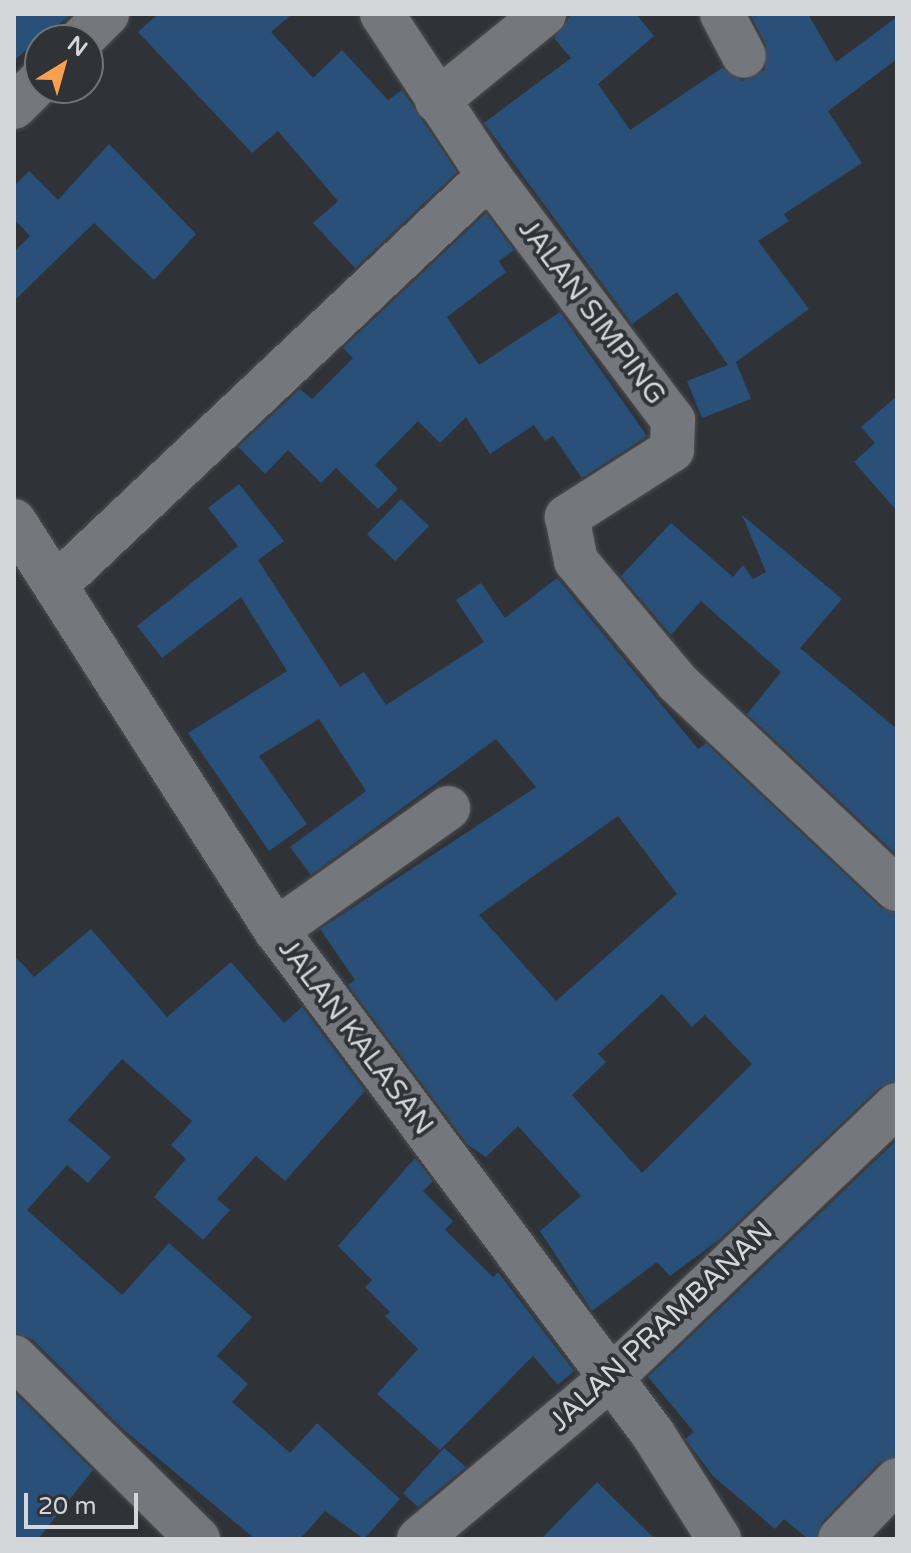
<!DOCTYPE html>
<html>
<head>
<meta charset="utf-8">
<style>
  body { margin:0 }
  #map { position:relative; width:911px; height:1553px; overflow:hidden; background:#2f3236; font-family:"Varela Round",sans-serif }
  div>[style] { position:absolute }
  .building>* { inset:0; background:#295078; transform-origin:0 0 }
  .roads { filter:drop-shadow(0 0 2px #4c4f52) drop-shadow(0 0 2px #4c4f52) }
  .minor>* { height:44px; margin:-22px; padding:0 22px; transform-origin:22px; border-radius:22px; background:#74787d }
  .tertiary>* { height:44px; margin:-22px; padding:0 22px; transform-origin:22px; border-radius:22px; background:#74787d }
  span { translate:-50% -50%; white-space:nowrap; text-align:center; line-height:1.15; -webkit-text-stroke:8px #2f3236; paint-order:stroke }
  .street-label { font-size:28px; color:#d4d7d9 }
  .frame { position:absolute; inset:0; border:16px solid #d4d7d9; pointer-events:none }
  .north { position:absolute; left:24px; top:24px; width:80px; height:80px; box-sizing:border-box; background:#2f3236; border:2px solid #717477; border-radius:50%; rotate:37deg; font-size:22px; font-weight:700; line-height:32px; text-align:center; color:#d4d7d9 }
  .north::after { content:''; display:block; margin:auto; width:28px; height:36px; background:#f9a04d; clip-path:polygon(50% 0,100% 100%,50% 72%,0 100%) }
  .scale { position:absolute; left:24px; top:1493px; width:114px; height:36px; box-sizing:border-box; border:4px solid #d4d7d9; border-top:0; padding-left:10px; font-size:24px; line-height:28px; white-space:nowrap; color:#d4d7d9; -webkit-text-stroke:6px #2f3236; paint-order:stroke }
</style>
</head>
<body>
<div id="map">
  <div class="building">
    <div style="clip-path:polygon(14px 14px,72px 14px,14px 60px)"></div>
    <div style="clip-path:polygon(158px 14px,292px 14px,271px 32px,313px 78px,342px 50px,388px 100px,402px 90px,457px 172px,355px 268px,313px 223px,338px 201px,278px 131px,252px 153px,138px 32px)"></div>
    <div style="clip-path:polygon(636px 14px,654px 36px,598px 84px,630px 130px,722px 68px,742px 81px,765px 70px,766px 45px,750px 14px,808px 14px,836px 62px,897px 17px,897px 59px,828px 111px,862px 163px,784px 214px,789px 221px,758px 241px,809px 309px,736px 362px,751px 399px,702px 418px,687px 381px,728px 365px,677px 292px,632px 324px,484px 123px,571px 58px,554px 38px,572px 14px)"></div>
    <div style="clip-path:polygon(109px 144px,196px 234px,154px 280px,94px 223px,14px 301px,14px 252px,30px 236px,14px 219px,14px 186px,29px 171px,58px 200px)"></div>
    <div style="clip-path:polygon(486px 213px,514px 250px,499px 261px,506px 272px,447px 317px,479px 365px,560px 312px,647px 436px,582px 478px,553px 436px,545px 441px,534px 425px,490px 454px,466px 417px,440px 443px,418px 421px,375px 465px,398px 489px,378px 509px,336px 468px,321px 483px,288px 450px,265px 474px,238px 447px,300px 389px,312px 399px,353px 358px,343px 348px)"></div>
    <div style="clip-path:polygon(897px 396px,897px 511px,854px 462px,875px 443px,861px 427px)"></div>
    <div style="clip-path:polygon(evenodd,239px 484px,284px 541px,258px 560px,340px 687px,364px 672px,386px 705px,484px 642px,456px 600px,481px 583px,505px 618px,557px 578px,698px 749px,706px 743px,880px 907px,897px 913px,897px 1081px,880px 1087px,720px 1239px,670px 1276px,657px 1262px,592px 1311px,540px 1231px,581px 1196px,518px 1126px,486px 1157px,468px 1145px,348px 985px,355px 980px,320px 929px,536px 787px,496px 739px,311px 875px,290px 847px,366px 791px,319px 719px,259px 756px,307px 824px,269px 851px,188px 733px,287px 671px,241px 597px,162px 658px,137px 626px,238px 546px,208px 508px,239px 484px,618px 816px,677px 894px,556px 1001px,479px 915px,618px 816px,239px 484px,662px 994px,692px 1027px,705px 1015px,752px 1064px,642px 1173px,572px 1095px,606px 1062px,598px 1054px,662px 994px)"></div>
    <div style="left:401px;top:499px;width:39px;height:49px;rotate:44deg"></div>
    <div style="clip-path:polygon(742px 515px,842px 599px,800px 648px,897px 729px,897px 855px,747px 714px,781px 672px,701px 601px,671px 635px,621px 576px,671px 523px,733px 577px,743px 565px,753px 579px,766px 572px)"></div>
    <div style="clip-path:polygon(91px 929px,167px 1017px,231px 962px,284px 1023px,302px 1007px,365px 1091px,285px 1181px,256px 1156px,217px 1199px,230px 1210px,203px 1240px,154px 1197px,186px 1159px,171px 1145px,192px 1121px,122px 1059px,68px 1120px,111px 1157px,88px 1183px,67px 1165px,27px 1210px,122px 1295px,169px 1243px,252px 1317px,217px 1356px,248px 1384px,232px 1402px,290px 1453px,317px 1423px,400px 1499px,364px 1539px,325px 1511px,300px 1539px,255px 1539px,124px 1430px,32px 1339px,14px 1333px,14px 955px,34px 977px)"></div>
    <div style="clip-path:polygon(897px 1140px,897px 1456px,879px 1463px,822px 1522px,816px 1539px,808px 1539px,784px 1519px,775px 1529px,713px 1476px,685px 1439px,694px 1432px,648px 1377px)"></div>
    <div style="clip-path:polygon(415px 1158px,433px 1181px,423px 1191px,453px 1221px,445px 1230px,493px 1277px,498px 1272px,574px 1371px,558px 1385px,533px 1356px,440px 1450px,377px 1394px,418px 1349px,385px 1316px,390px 1312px,365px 1287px,372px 1280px,338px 1246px)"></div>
    <div style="clip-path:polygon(14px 1392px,93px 1470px,38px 1539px,14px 1539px)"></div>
    <div style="clip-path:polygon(444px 1448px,466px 1467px,418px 1507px,403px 1493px)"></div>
    <div style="clip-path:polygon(597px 1482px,655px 1539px,541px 1539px)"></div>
  </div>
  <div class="roads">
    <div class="minor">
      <div style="left:382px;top:14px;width:194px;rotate:56.6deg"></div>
      <div style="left:489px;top:176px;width:306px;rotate:53deg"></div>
      <div style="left:673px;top:420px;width:30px;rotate:92deg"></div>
      <div style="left:672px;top:450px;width:125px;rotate:147.5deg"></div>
      <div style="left:567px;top:517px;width:45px;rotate:78.4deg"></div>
      <div style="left:576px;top:561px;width:158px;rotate:50.1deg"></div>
      <div style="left:677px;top:682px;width:302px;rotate:43.3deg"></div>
      <div style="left:722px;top:14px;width:47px;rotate:62.4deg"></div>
      <div style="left:437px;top:101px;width:138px;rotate:-39.1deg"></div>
      <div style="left:14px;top:521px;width:486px;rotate:57.4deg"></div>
      <div style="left:276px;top:930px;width:629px;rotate:53.2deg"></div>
      <div style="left:653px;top:1434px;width:124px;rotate:57.8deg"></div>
      <div style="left:58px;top:583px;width:593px;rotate:-43.36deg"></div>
      <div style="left:276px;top:930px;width:211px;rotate:-35.3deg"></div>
      <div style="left:14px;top:1357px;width:259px;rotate:44.7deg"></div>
      <div style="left:419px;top:1539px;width:252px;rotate:-40deg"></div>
      <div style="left:612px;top:1377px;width:394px;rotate:-43.7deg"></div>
      <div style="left:840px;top:1539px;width:82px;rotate:-46deg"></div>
    </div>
    <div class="tertiary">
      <div style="left:81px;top:40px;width:37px;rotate:-45deg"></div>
      <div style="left:14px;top:107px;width:37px;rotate:-45deg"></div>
    </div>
  </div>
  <div class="street-label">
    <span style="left:592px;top:312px;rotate:53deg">JALAN SIMPING</span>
    <span style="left:356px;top:1037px;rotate:53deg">JALAN KALASAN</span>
    <span style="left:661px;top:1326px;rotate:-43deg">JALAN PRAMBANAN</span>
  </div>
  <div class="frame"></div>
  <div class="north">N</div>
  <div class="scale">20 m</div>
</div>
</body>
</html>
